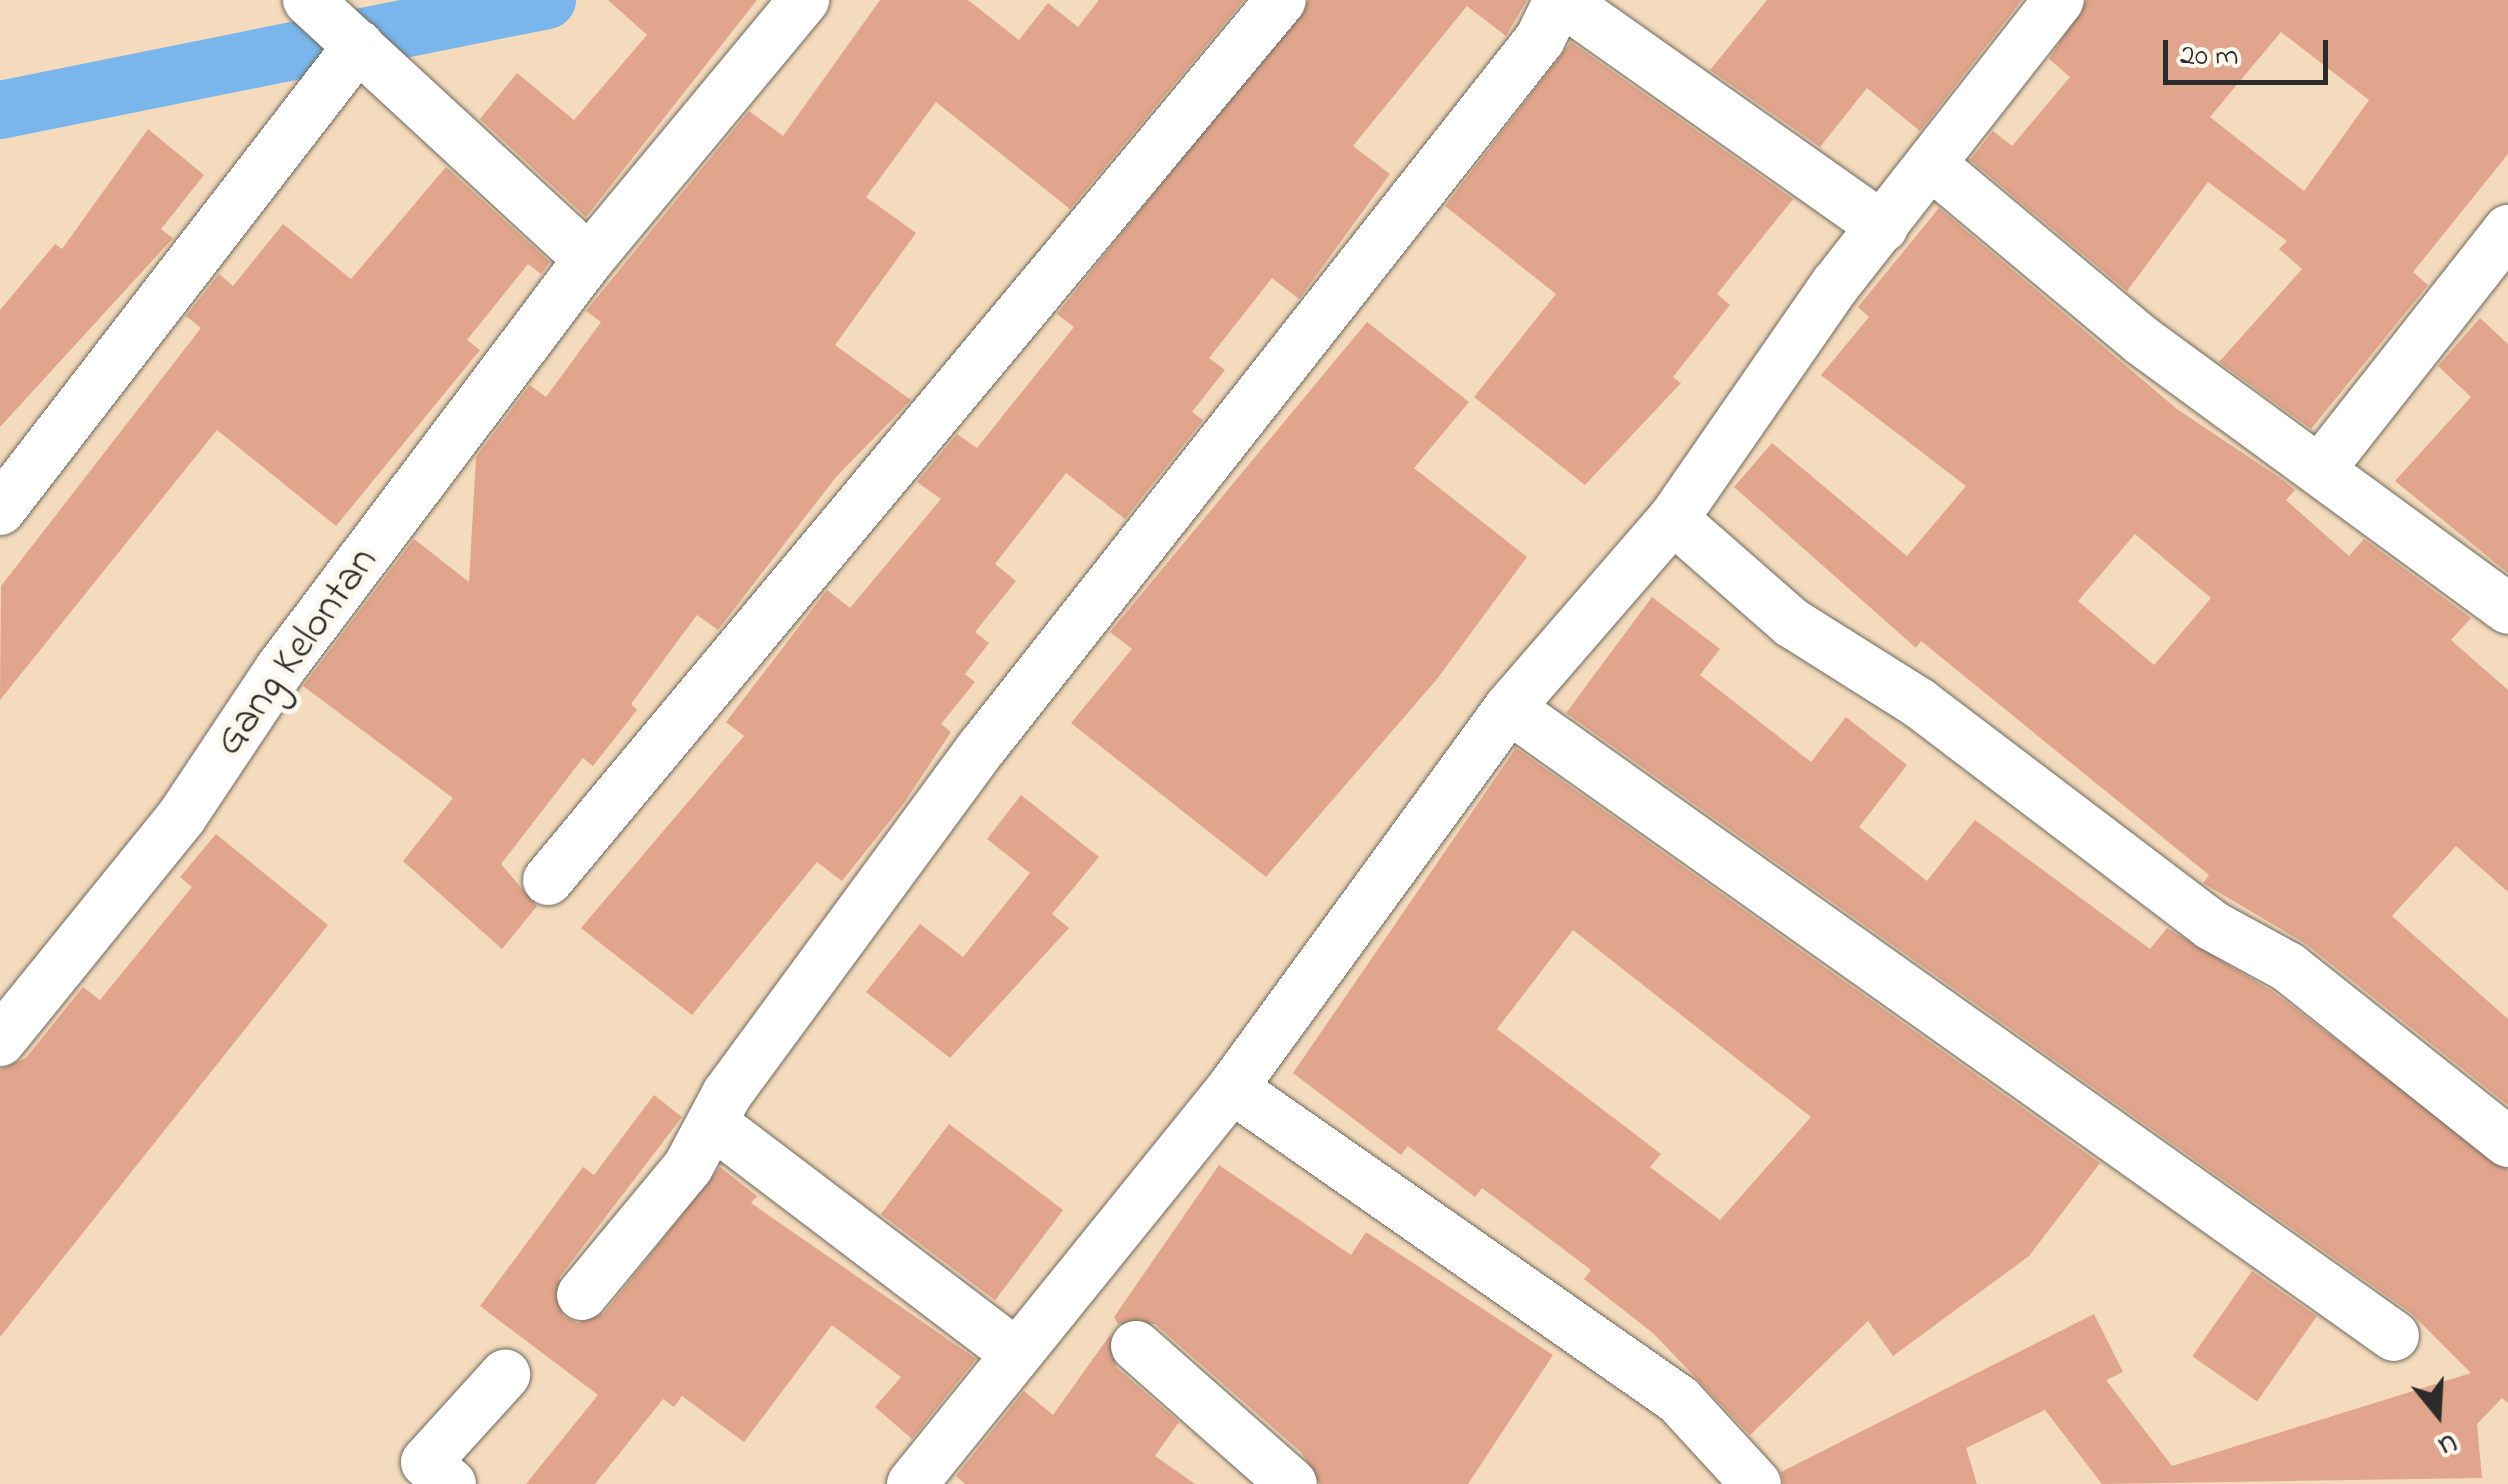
<!DOCTYPE html>
<html>
<head>
<meta charset="utf-8">
<style>
  body { margin:0 }
  #map { position:relative; width:2508px; height:1484px; overflow:hidden; background:#f4dbbd; font-family:"Indie Flower",sans-serif }
  div>[style] { position:absolute }
  .canal>* { height:58px; margin:-29px; padding:0 29px; transform-origin:29px; border-radius:29px; background:#7ab6ec }
  .building>* { inset:0; background:#e0a58c; transform-origin:0 0 }
  .roads { filter:drop-shadow(0 0 2px #71695e) drop-shadow(0 0 2px #71695e) }
  .minor>* { height:50px; margin:-25px; padding:0 25px; transform-origin:25px; border-radius:25px; background:#fff }
  span { translate:-50% -50%; white-space:nowrap; text-align:center; line-height:1.15; -webkit-text-stroke:10px #fbf7ec; paint-order:stroke }
  .street-label { font-size:42px; color:#2b2b2b }
  .north { position:absolute; left:2388px; top:1364px; width:100px; height:100px; -webkit-text-stroke:8px #fbf7ec; paint-order:stroke; rotate:162deg; font-size:28px; font-weight:700; line-height:40px; text-align:center; color:#2b2b2b }
  .north::after { content:''; display:block; margin:auto; width:35px; height:45px; background:#2b2b2b; clip-path:polygon(50% 0,100% 100%,50% 72%,0 100%) }
  .scale { position:absolute; left:2163px; top:40px; width:165px; height:45px; box-sizing:border-box; border:5px solid #2b2b2b; border-top:0; padding-left:12px; font-size:30px; line-height:35px; white-space:nowrap; color:#2b2b2b; -webkit-text-stroke:8px #fbf7ec; paint-order:stroke }
</style>
</head>
<body>
<div id="map">
  <div class="canal">
    <div style="left:0;top:110px;width:558px;rotate:-11.37deg"></div>
  </div>
  <div class="building">
    <div style="clip-path:polygon(608px 0,757px 0,586px 217px,480px 119px,517px 73px,574px 120px,647px 35px)"></div>
    <div style="clip-path:polygon(880px 0,968px 0,1019px 40px,1048px 3px,1078px 27px,1099px 0,1244px 0,1070px 209px,936px 102px,866px 197px,916px 233px,835px 345px,911px 400px,836px 477px,718px 630px,697px 615px,631px 704px,637px 710px,593px 766px,583px 758px,501px 864px,537px 906px,502px 949px,403px 861px,453px 798px,303px 686px,414px 539px,469px 582px,476px 457px,530px 385px,546px 397px,601px 322px,586px 311px,749px 111px,783px 136px)"></div>
    <div style="clip-path:polygon(1309px 0,1527px 0,1506px 36px,1467px 6px,1353px 146px,1390px 174px,1299px 299px,1272px 278px,1209px 358px,1225px 370px,1192px 412px,1203px 420px,1125px 519px,1066px 473px,995px 564px,1016px 581px,975px 632px,989px 643px,965px 674px,975px 682px,941px 724px,951px 732px,904px 803px,842px 881px,817px 862px,692px 1015px,581px 928px,744px 736px,726px 722px,827px 590px,850px 608px,941px 499px,917px 482px,957px 434px,977px 448px,1074px 327px,1057px 314px)"></div>
    <div style="clip-path:polygon(1767px 0,2022px 0,1920px 131px,1867px 88px,1820px 147px,1710px 70px)"></div>
    <div style="clip-path:polygon(evenodd,2087px 0,2508px 0,2508px 154px,2413px 272px,2428px 285px,2311px 429px,2219px 362px,2302px 269px,2279px 249px,2287px 241px,2208px 182px,2127px 291px,1970px 160px,1993px 131px,2012px 146px,2070px 77px,2049px 59px,2087px 0,2281px 32px,2369px 100px,2304px 191px,2210px 117px,2281px 32px)"></div>
    <div style="clip-path:polygon(1571px 42px,1793px 199px,1717px 294px,1730px 305px,1673px 377px,1681px 383px,1585px 485px,1474px 397px,1556px 294px,1445px 206px)"></div>
    <div style="clip-path:polygon(148px 129px,204px 175px,161px 229px,173px 238px,0 427px,0 310px,55px 244px,62px 249px)"></div>
    <div style="clip-path:polygon(446px 167px,550px 262px,541px 274px,528px 264px,467px 340px,480px 350px,336px 526px,217px 430px,0 700px,1px 586px,201px 328px,186px 316px,219px 274px,233px 286px,283px 224px,351px 279px)"></div>
    <div style="clip-path:polygon(evenodd,1939px 208px,2177px 409px,2283px 480px,2295px 490px,2286px 500px,2349px 556px,2364px 539px,2471px 618px,2451px 640px,2508px 690px,2508px 892px,2456px 846px,2392px 916px,2508px 1019px,2508px 1105px,2306px 944px,2203px 883px,2209px 875px,1921px 641px,1916px 648px,1734px 487px,1772px 443px,1907px 556px,1966px 486px,1821px 375px,1869px 317px,1858px 307px,1939px 208px,2135px 534px,2211px 598px,2154px 665px,2078px 601px,2135px 534px)"></div>
    <div style="clip-path:polygon(2480px 318px,2508px 344px,2508px 573px,2395px 481px,2471px 397px,2438px 366px)"></div>
    <div style="clip-path:polygon(1367px 322px,1469px 402px,1414px 468px,1527px 557px,1437px 679px,1266px 877px,1071px 723px,1132px 649px,1110px 632px)"></div>
    <div style="clip-path:polygon(1652px 597px,1720px 649px,1700px 675px,1811px 762px,1846px 717px,1907px 765px,1859px 827px,1927px 881px,1975px 820px,2150px 949px,2167px 928px,2272px 991px,2508px 1170px,2508px 1403px,2502px 1398px,2477px 1424px,2482px 1478px,2102px 1484px,2045px 1410px,1966px 1448px,1977px 1484px,1784px 1484px,1781px 1472px,2094px 1314px,2123px 1372px,2106px 1380px,2172px 1466px,2471px 1373px,2411px 1313px,1566px 713px)"></div>
    <div style="clip-path:polygon(evenodd,1516px 748px,2100px 1163px,2029px 1256px,1893px 1356px,1868px 1321px,1750px 1435px,1654px 1334px,1584px 1279px,1591px 1270px,1482px 1188px,1475px 1197px,1408px 1146px,1401px 1155px,1293px 1073px,1516px 748px,1573px 930px,1811px 1117px,1720px 1220px,1650px 1167px,1661px 1154px,1497px 1029px,1573px 930px)"></div>
    <div style="clip-path:polygon(1021px 795px,1099px 857px,1052px 914px,1069px 928px,950px 1058px,866px 992px,920px 924px,963px 957px,1030px 873px,987px 839px)"></div>
    <div style="clip-path:polygon(216px 834px,328px 925px,0 1337px,0 1069px,26px 1058px,83px 987px,100px 1000px,192px 887px,180px 877px)"></div>
    <div style="clip-path:polygon(654px 1095px,682px 1117px,559px 1278px,563px 1316px,578px 1323px,604px 1313px,720px 1167px,757px 1196px,751px 1203px,976px 1359px,912px 1439px,875px 1407px,901px 1377px,832px 1325px,744px 1442px,682px 1396px,674px 1407px,663px 1399px,595px 1484px,526px 1484px,598px 1395px,480px 1306px,583px 1167px,594px 1175px)"></div>
    <div style="left:949px;top:1124px;width:143px;height:113px;rotate:37deg"></div>
    <div style="clip-path:polygon(1219px 1165px,1351px 1255px,1366px 1232px,1553px 1355px,1468px 1484px,1320px 1484px,1302px 1453px,1155px 1324px,1118px 1324px,1114px 1317px)"></div>
    <div style="left:2252px;top:1271px;width:79px;height:104px;rotate:35deg"></div>
    <div style="clip-path:polygon(1110px 1335px,1116px 1367px,1179px 1422px,1155px 1456px,1195px 1484px,965px 1484px,956px 1476px,1024px 1391px,1053px 1415px)"></div>
  </div>
  <div class="roads">
    <div class="minor">
      <div style="left:308px;top:0;width:382px;rotate:42.7deg"></div>
      <div style="left:1561px;top:0;width:394px;rotate:35.2deg"></div>
      <div style="left:1933px;top:166px;width:271px;rotate:39.9deg"></div>
      <div style="left:2141px;top:340px;width:455px;rotate:36.2deg"></div>
      <div style="left:2321px;top:468px;width:303px;rotate:-51.8deg"></div>
      <div style="left:0;top:510px;width:587px;rotate:-52.33deg"></div>
      <div style="left:1673px;top:519px;width:158px;rotate:41.2deg"></div>
      <div style="left:1792px;top:623px;width:150px;rotate:32.2deg"></div>
      <div style="left:1919px;top:703px;width:367px;rotate:37.2deg"></div>
      <div style="left:2211px;top:925px;width:88px;rotate:28.6deg"></div>
      <div style="left:2288px;top:967px;width:281px;rotate:38.5deg"></div>
      <div style="left:1509px;top:708px;width:1085px;rotate:35.36deg"></div>
      <div style="left:548px;top:880px;width:1145px;rotate:-50.21deg"></div>
      <div style="left:0;top:1041px;width:289px;rotate:-51deg"></div>
      <div style="left:182px;top:816px;width:177px;rotate:-56.3deg"></div>
      <div style="left:280px;top:669px;width:513px;rotate:-53deg"></div>
      <div style="left:589px;top:259px;width:337px;rotate:-50.3deg"></div>
      <div style="left:1232px;top:1088px;width:545px;rotate:34.91deg"></div>
      <div style="left:1679px;top:1400px;width:114px;rotate:47.5deg"></div>
      <div style="left:715px;top:1125px;width:375px;rotate:37.2deg"></div>
      <div style="left:582px;top:1295px;width:166px;rotate:-50.4deg"></div>
      <div style="left:688px;top:1167px;width:83px;rotate:-61.9deg"></div>
      <div style="left:727px;top:1094px;width:432px;rotate:-53.7deg"></div>
      <div style="left:983px;top:746px;width:900px;rotate:-51.77deg"></div>
      <div style="left:1540px;top:39px;width:43px;rotate:-64deg"></div>
      <div style="left:1136px;top:1346px;width:208px;rotate:41.5deg"></div>
      <div style="left:451px;top:1484px;width:33px;rotate:-139deg"></div>
      <div style="left:426px;top:1462px;width:118px;rotate:-47.8deg"></div>
      <div style="left:912px;top:1484px;width:509px;rotate:-51.06deg"></div>
      <div style="left:1232px;top:1088px;width:470px;rotate:-53.9deg"></div>
      <div style="left:1509px;top:708px;width:250px;rotate:-49.1deg"></div>
      <div style="left:1673px;top:519px;width:286px;rotate:-55.3deg"></div>
      <div style="left:1836px;top:284px;width:361px;rotate:-51.9deg"></div>
    </div>
  </div>
  <div class="street-label">
    <span style="left:297px;top:652px;rotate:-54deg">Gang Kelontan</span>
  </div>
  <div class="north">U</div>
  <div class="scale">20 m</div>
</div>
</body>
</html>
